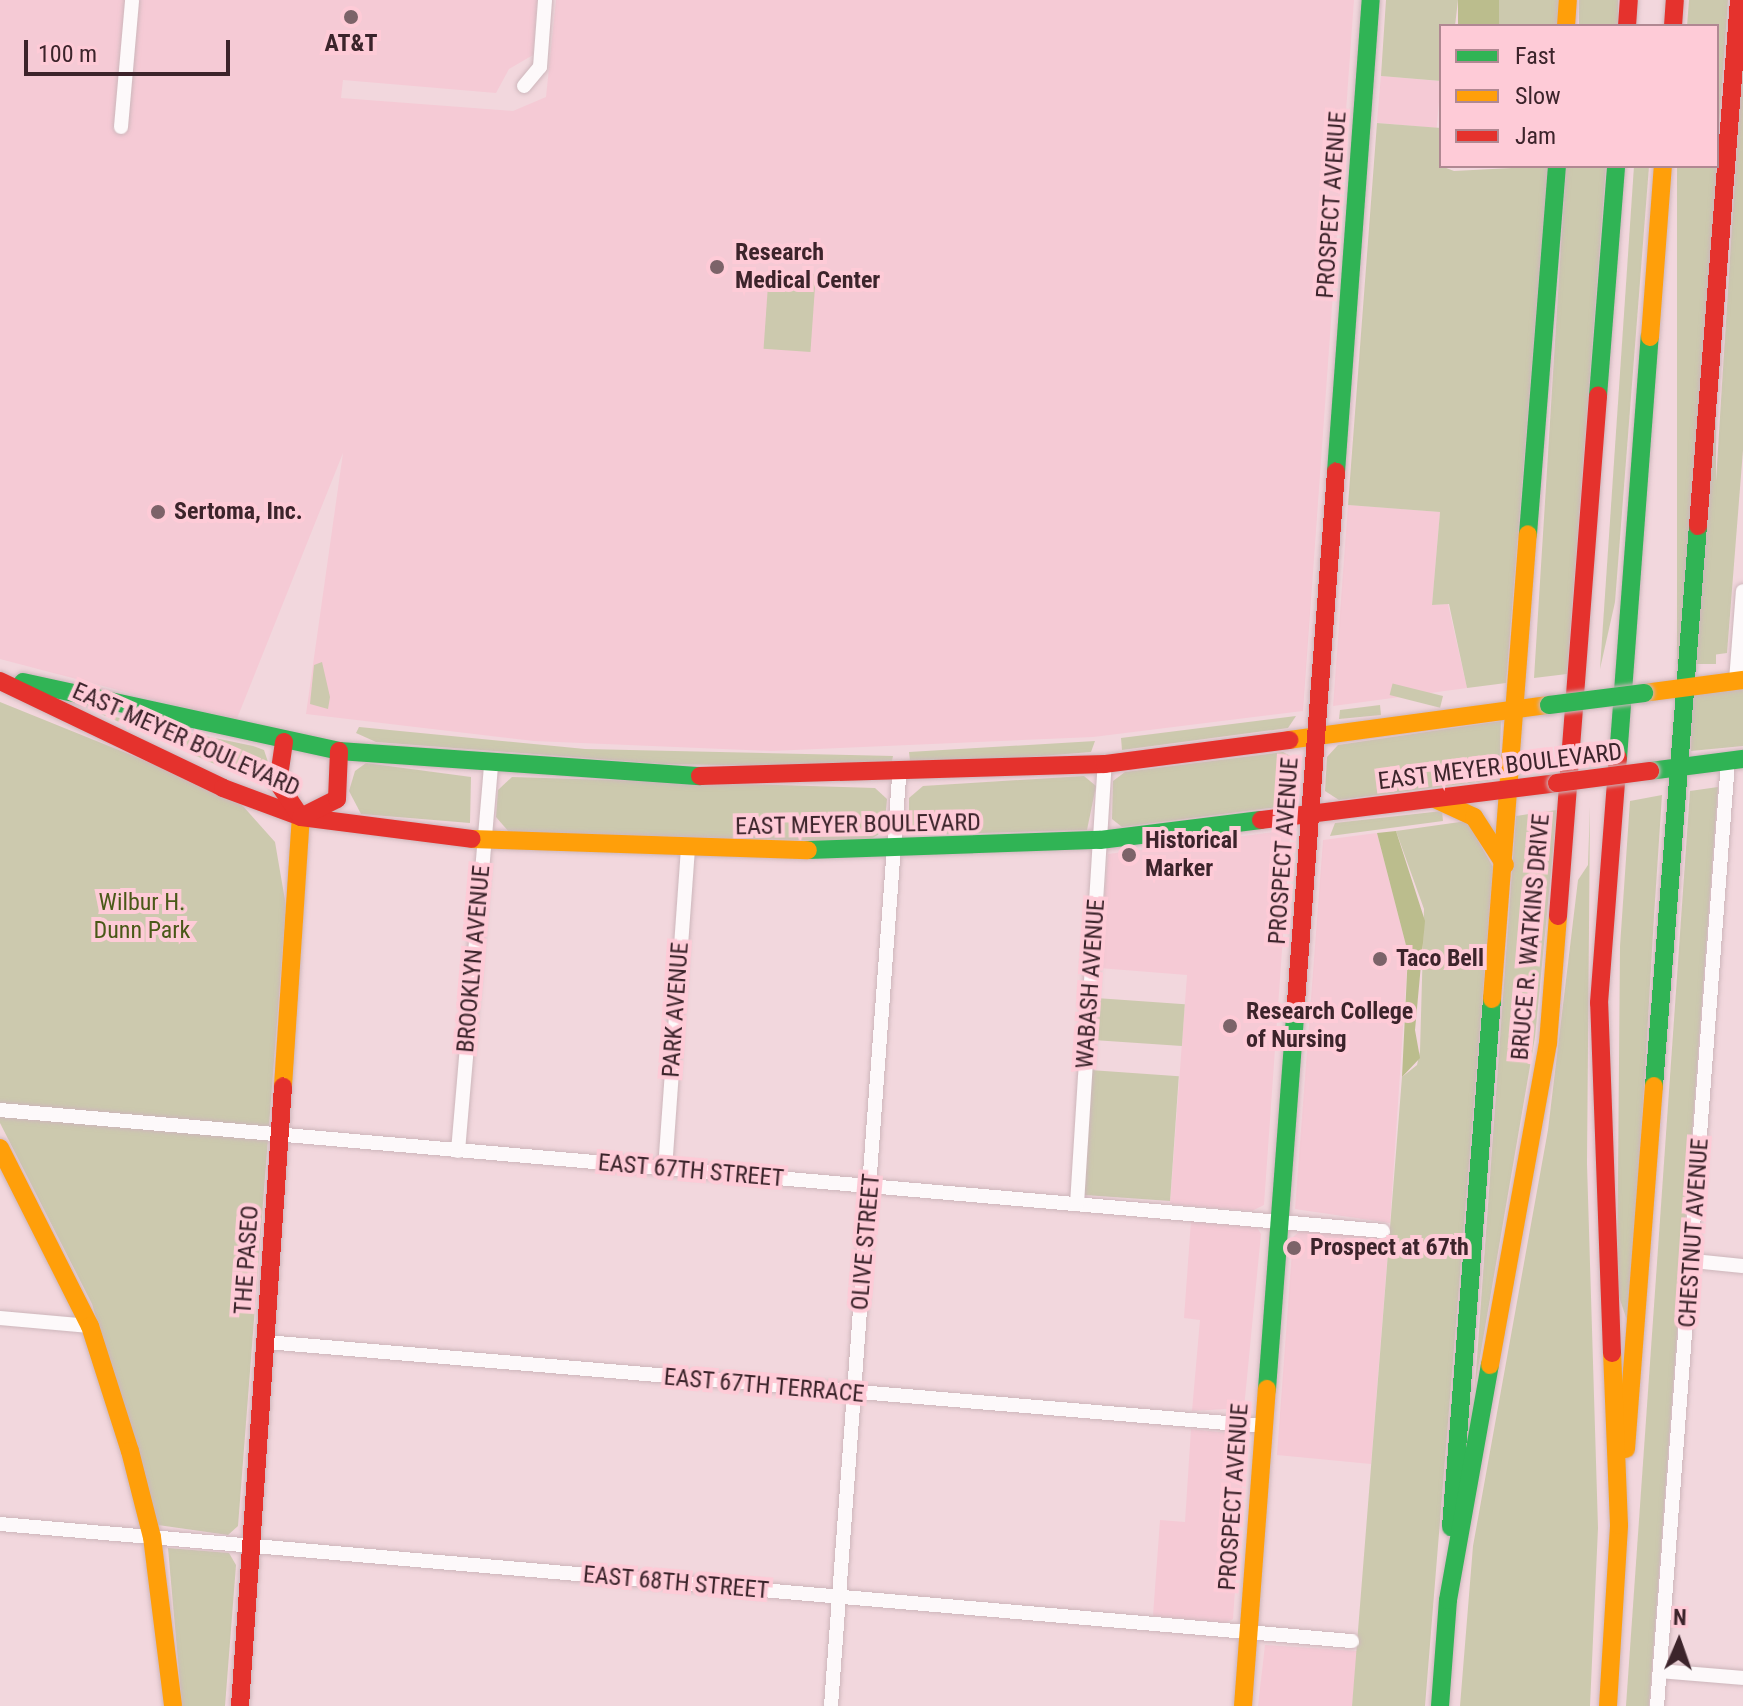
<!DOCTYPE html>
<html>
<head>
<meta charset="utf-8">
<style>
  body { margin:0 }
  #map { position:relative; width:1743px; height:1706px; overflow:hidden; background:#f2d7dd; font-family:"Roboto Condensed",sans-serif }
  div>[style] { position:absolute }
  .built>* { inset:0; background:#f5cad5; transform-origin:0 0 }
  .green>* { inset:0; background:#ccc9ae; transform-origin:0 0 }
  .forest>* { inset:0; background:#bbbd8d; transform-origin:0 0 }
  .roads { filter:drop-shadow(0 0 2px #cdb6bb) drop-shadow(0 0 2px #cdb6bb) }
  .street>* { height:14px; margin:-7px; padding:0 7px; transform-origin:7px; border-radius:7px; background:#fdf9fa }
  .fast>* { height:18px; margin:-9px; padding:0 9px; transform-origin:9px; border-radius:9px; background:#30b455 }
  .slow>* { height:18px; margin:-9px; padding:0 9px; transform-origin:9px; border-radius:9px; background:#ff9f0a }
  .jam>* { height:18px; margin:-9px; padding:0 9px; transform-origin:9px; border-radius:9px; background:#e5322d }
  .bridges { filter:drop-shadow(0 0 2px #cdb6bb) drop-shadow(0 0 2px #cdb6bb) }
  .fast-bridge>* { height:18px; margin:-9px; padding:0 9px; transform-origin:9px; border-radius:9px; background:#30b455 }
  .jam-bridge>* { height:18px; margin:-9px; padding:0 9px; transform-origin:9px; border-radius:9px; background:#e5322d }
  .dots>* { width:22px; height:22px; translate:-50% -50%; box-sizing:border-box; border:4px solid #fecbd7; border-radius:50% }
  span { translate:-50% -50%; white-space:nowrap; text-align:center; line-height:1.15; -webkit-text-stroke:8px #fecbd7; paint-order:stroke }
  .poi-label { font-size:24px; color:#3c242b; font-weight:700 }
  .left { translate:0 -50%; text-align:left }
  .street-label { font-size:24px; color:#3c242b }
  .park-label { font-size:24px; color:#495918 }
  .legend { position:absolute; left:1439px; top:24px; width:280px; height:144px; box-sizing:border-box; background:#fecbd7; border:2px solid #b08892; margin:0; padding:10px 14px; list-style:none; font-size:24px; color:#3c242b }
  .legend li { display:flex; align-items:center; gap:16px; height:40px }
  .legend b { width:40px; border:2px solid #b08892 }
  .north { position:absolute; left:1639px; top:1602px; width:80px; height:80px; -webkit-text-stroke:6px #fecbd7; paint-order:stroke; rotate:2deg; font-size:22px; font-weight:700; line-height:32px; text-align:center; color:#3c242b }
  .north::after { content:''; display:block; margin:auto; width:28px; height:36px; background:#3c242b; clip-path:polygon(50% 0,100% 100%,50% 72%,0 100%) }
  .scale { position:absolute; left:24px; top:40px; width:206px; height:36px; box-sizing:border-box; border:4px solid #3c242b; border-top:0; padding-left:10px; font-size:24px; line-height:28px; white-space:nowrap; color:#3c242b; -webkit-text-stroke:6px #fecbd7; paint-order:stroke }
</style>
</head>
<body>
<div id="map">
  <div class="built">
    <div style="clip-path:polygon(0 0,537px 0,533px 55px,509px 69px,496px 93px,343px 80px,341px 98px,513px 111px,546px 97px,556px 0,1354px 0,1303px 711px,1093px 737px,771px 751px,534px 741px,306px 714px,343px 453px,236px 721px,0 659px)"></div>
    <div style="left:1381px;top:76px;width:60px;height:47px;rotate:5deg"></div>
    <div style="clip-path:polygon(1348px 505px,1440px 512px,1432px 605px,1448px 604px,1467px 688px,1333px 706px)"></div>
    <div style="clip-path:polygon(1281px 831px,1290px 837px,1264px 1205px,1252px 1211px,1170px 1204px,1187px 975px,1099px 968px,1108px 854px)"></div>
    <div style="clip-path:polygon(1377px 833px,1408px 953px,1390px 1223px,1295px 1209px,1323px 840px)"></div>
    <div style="clip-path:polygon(1191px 1221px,1256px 1226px,1261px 1234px,1244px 1408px,1192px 1411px,1200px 1320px,1184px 1318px)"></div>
    <div style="clip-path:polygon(1300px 1231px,1389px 1238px,1371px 1464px,1277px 1455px,1293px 1237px)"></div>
    <div style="clip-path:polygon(1191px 1429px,1246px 1435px,1233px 1619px,1225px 1623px,1153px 1616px,1160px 1520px,1185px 1522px)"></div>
    <div style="clip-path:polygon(1265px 1645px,1357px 1651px,1352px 1706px,1258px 1706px)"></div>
  </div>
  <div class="green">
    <div style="clip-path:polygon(1386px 0,1458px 0,1455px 26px,1441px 26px,1441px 81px,1381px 76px)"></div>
    <div style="left:1499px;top:0;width:61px;height:26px"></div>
    <div style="left:1579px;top:0;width:39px;height:26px"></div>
    <div style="clip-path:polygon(1689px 0,1728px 0,1717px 155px,1717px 26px,1687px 26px)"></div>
    <div style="clip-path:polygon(1743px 51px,1743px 450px,1727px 653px,1705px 656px)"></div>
    <div style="clip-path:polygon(1377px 123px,1441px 128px,1441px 166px,1454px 171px,1548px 166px,1506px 683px,1467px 688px,1449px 604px,1432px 605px,1440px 512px,1348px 505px)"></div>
    <div style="clip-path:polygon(1566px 166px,1606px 166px,1567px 674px,1534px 678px)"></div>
    <div style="clip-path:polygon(1634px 166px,1649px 166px,1615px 602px,1600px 669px)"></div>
    <div style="left:1677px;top:166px;width:39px;height:498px"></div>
    <div style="left:769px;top:271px;width:47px;height:78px;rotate:4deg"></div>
    <div style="clip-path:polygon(322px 662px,330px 697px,328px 709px,310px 704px,314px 665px)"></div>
    <div style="clip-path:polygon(1743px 687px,1743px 746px,1691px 751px,1692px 693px)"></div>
    <div style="left:1443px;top:696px;width:12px;height:52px;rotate:104deg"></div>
    <div style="clip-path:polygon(0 702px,235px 797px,275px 842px,286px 906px,238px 1526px,228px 1535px,158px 1525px,92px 1304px,0 1123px)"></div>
    <div style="clip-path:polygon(1380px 705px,1381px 715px,1339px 719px,1340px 710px)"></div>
    <div style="clip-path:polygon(101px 714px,253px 746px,264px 750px,270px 768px,261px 779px,244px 777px)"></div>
    <div style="clip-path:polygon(1296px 716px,1288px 728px,1122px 750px,1121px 738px)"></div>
    <div style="clip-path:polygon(1501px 721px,1499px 779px,1339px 800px,1325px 791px,1327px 757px,1338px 745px)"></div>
    <div style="clip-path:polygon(359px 727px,585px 749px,893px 756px,892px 761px,780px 766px,663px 764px,376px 742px,356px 733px)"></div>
    <div style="clip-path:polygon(1095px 741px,1091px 752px,1003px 759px,910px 761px,909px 752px)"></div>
    <div style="clip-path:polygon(1283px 752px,1296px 759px,1294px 794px,1285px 806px,1122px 827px,1112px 819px,1113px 781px,1125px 772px)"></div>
    <div style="clip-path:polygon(366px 763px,471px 777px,470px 823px,361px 814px,349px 791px,355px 771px)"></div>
    <div style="clip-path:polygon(1084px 776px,1096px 786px,1087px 830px,909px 835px,909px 798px,923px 786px)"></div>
    <div style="clip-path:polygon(512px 777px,875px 788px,887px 799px,884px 831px,866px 842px,509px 832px,496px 817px,498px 790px)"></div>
    <div style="clip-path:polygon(1718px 787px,1649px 1706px,1626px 1706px,1690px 791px)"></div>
    <div style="clip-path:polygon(1662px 795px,1654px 916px,1630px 1329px,1617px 1291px,1620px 946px,1630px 801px)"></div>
    <div style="clip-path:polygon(1590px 806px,1587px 1164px,1598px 1528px,1590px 1706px,1460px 1706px,1473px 1546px,1548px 1130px,1578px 880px,1588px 865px)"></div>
    <div style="clip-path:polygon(1557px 810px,1535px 1037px,1475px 1386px,1516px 816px)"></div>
    <div style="clip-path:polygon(1442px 811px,1443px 821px,1330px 836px,1335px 823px)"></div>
    <div style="clip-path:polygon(1467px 821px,1493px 867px,1425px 1706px,1352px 1706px,1402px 1077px,1417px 1065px,1420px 1051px,1424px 909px,1396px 831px)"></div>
    <div style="left:1096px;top:998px;width:89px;height:42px;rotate:4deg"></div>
    <div style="left:1090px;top:1070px;width:89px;height:125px;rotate:4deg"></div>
    <div style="clip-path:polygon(168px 1548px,229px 1553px,236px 1565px,225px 1706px,182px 1706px)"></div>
  </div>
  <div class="forest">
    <div style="left:1458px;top:0;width:41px;height:26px"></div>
    <div style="clip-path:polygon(1396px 831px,1425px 921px,1415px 1030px,1420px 1058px,1402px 1077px,1408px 953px,1377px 833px)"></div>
  </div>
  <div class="roads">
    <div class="street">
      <div style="left:524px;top:86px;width:25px;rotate:-50deg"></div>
      <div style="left:540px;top:67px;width:67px;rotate:-85.7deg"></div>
      <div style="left:121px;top:127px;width:127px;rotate:-85deg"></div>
      <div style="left:1736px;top:681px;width:90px;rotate:-85.6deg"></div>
      <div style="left:0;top:1110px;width:1388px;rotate:5deg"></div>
      <div style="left:458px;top:1151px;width:386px;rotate:-85.1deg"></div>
      <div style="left:665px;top:1169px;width:318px;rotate:-85.9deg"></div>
      <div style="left:1077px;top:1204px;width:441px;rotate:-86.4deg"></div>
      <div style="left:1693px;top:1261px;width:50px;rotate:5.7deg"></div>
      <div style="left:0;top:1318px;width:90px;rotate:5.1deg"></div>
      <div style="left:266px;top:1342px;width:1001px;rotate:4.82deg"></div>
      <div style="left:0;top:1524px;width:1357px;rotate:4.95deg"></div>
      <div style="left:1660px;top:1671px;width:83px;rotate:4.8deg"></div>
      <div style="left:831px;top:1706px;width:931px;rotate:-85.81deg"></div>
      <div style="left:1657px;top:1706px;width:948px;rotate:-85.7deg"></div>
    </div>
    <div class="fast">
      <div style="left:1598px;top:396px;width:231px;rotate:-85.5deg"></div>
      <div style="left:1336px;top:472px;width:473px;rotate:-85.8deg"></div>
      <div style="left:1528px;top:534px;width:369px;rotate:-85.5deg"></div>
      <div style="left:23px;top:682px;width:323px;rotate:12.3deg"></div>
      <div style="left:339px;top:751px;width:362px;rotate:4deg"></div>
      <div style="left:1618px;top:758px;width:422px;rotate:-85.7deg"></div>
      <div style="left:1650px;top:771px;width:94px;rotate:-7.4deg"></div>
      <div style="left:808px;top:850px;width:292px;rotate:-2deg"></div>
      <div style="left:1100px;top:840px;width:162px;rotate:-7.1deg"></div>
      <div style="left:1654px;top:1086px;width:562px;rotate:-85.51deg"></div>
      <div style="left:1267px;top:1389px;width:388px;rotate:-85.7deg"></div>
      <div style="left:1451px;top:1527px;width:530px;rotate:-85.56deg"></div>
      <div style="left:1440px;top:1706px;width:106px;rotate:-85.7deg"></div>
      <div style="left:1448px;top:1600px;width:239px;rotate:-79.9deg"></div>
    </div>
    <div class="slow">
      <div style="left:1566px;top:26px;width:26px;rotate:-86deg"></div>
      <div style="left:1650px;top:337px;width:171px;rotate:-85.7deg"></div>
      <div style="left:1644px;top:693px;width:100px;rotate:-7.5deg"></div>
      <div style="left:1289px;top:740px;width:262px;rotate:-7.7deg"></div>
      <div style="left:1435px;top:799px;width:43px;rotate:24.8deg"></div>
      <div style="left:1474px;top:817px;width:57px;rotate:57.1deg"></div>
      <div style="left:472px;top:839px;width:336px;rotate:1.9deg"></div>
      <div style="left:1492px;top:999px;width:466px;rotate:-85.6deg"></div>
      <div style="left:283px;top:1086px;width:270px;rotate:-86.2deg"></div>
      <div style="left:0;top:1148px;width:199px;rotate:63.2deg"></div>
      <div style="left:90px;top:1326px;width:131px;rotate:72.3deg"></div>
      <div style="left:130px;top:1451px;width:89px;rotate:75.7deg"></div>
      <div style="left:152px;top:1537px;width:170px;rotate:82.9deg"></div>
      <div style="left:1490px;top:1365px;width:327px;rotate:-79.8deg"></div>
      <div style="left:1548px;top:1043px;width:127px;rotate:-85.5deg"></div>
      <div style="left:1626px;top:1449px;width:364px;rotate:-85.6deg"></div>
      <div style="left:1243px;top:1706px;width:318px;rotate:-85.7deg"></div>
      <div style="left:1608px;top:1706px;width:181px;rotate:-86.5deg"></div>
      <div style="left:1619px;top:1525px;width:172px;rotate:-92.3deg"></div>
    </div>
    <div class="jam">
      <div style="left:1627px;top:26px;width:26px;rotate:-86deg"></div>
      <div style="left:1673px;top:26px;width:26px;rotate:-86deg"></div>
      <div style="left:1698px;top:526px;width:528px;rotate:-85.54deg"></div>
      <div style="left:0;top:681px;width:247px;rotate:25.6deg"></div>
      <div style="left:223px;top:788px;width:83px;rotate:20.4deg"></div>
      <div style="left:301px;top:817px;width:172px;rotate:7.3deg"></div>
      <div style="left:284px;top:742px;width:41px;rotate:98.3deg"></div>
      <div style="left:278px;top:783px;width:40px;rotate:56deg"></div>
      <div style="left:700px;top:776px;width:405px;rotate:-1.7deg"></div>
      <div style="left:1105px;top:764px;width:186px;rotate:-7.4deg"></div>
      <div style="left:301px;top:817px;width:40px;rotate:-26.6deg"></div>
      <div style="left:337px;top:799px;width:48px;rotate:-87.6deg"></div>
      <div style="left:1261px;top:820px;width:298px;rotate:-7.1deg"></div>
      <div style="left:1558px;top:916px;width:522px;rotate:-85.6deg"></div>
      <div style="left:1296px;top:1002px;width:532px;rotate:-85.68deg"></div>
      <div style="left:1612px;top:1353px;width:350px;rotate:-92.1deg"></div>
      <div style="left:1599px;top:1003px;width:246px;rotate:-85.6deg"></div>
      <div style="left:240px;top:1706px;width:621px;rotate:-86.03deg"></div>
    </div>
  </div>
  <div class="bridges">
    <div class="fast-bridge">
      <div style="left:1549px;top:705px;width:96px;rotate:-7.2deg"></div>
    </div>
    <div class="jam-bridge">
      <div style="left:1557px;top:783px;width:94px;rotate:-7.4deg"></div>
    </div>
  </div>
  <div class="dots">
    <div style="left:351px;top:17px;background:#7c6369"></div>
    <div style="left:717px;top:267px;background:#7c6369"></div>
    <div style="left:158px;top:512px;background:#7c6369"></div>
    <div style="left:1129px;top:855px;background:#7c6369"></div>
    <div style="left:1380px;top:959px;background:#7c6369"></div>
    <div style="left:1230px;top:1026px;background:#7c6369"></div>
    <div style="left:1294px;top:1248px;background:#7c6369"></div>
  </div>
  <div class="poi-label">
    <span style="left:351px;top:44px">AT&amp;T</span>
    <span class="left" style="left:735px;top:267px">Research<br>Medical Center</span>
    <span class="left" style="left:174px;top:512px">Sertoma, Inc.</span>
    <span class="left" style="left:1145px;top:855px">Historical<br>Marker</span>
    <span class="left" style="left:1396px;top:959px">Taco Bell</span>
    <span class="left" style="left:1246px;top:1026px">Research College<br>of Nursing</span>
    <span class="left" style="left:1310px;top:1248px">Prospect at 67th</span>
  </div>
  <div class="street-label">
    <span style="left:1332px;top:205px;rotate:-86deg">PROSPECT AVENUE</span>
    <span style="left:186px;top:740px;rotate:24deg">EAST MEYER BOULEVARD</span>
    <span style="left:1500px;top:767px;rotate:-7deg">EAST MEYER BOULEVARD</span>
    <span style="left:858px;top:825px;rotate:-1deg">EAST MEYER BOULEVARD</span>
    <span style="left:1284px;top:851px;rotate:-86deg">PROSPECT AVENUE</span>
    <span style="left:1531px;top:937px;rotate:-85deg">BRUCE R. WATKINS DRIVE</span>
    <span style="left:474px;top:959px;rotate:-85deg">BROOKLYN AVENUE</span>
    <span style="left:1091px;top:984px;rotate:-86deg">WABASH AVENUE</span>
    <span style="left:676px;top:1010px;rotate:-86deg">PARK AVENUE</span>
    <span style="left:691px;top:1171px;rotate:5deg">EAST 67TH STREET</span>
    <span style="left:1694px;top:1233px;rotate:-86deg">CHESTNUT AVENUE</span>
    <span style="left:866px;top:1242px;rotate:-85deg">OLIVE STREET</span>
    <span style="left:247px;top:1260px;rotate:-86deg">THE PASEO</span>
    <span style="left:764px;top:1386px;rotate:5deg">EAST 67TH TERRACE</span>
    <span style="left:1234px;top:1497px;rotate:-86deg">PROSPECT AVENUE</span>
    <span style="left:676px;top:1583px;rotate:5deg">EAST 68TH STREET</span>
  </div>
  <div class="park-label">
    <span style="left:142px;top:917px">Wilbur H.<br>Dunn Park</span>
  </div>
  <ul class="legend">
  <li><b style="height:10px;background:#30b455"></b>Fast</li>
  <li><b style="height:10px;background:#ff9f0a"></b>Slow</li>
  <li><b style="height:10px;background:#e5322d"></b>Jam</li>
  </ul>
  <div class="north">N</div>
  <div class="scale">100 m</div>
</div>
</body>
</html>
